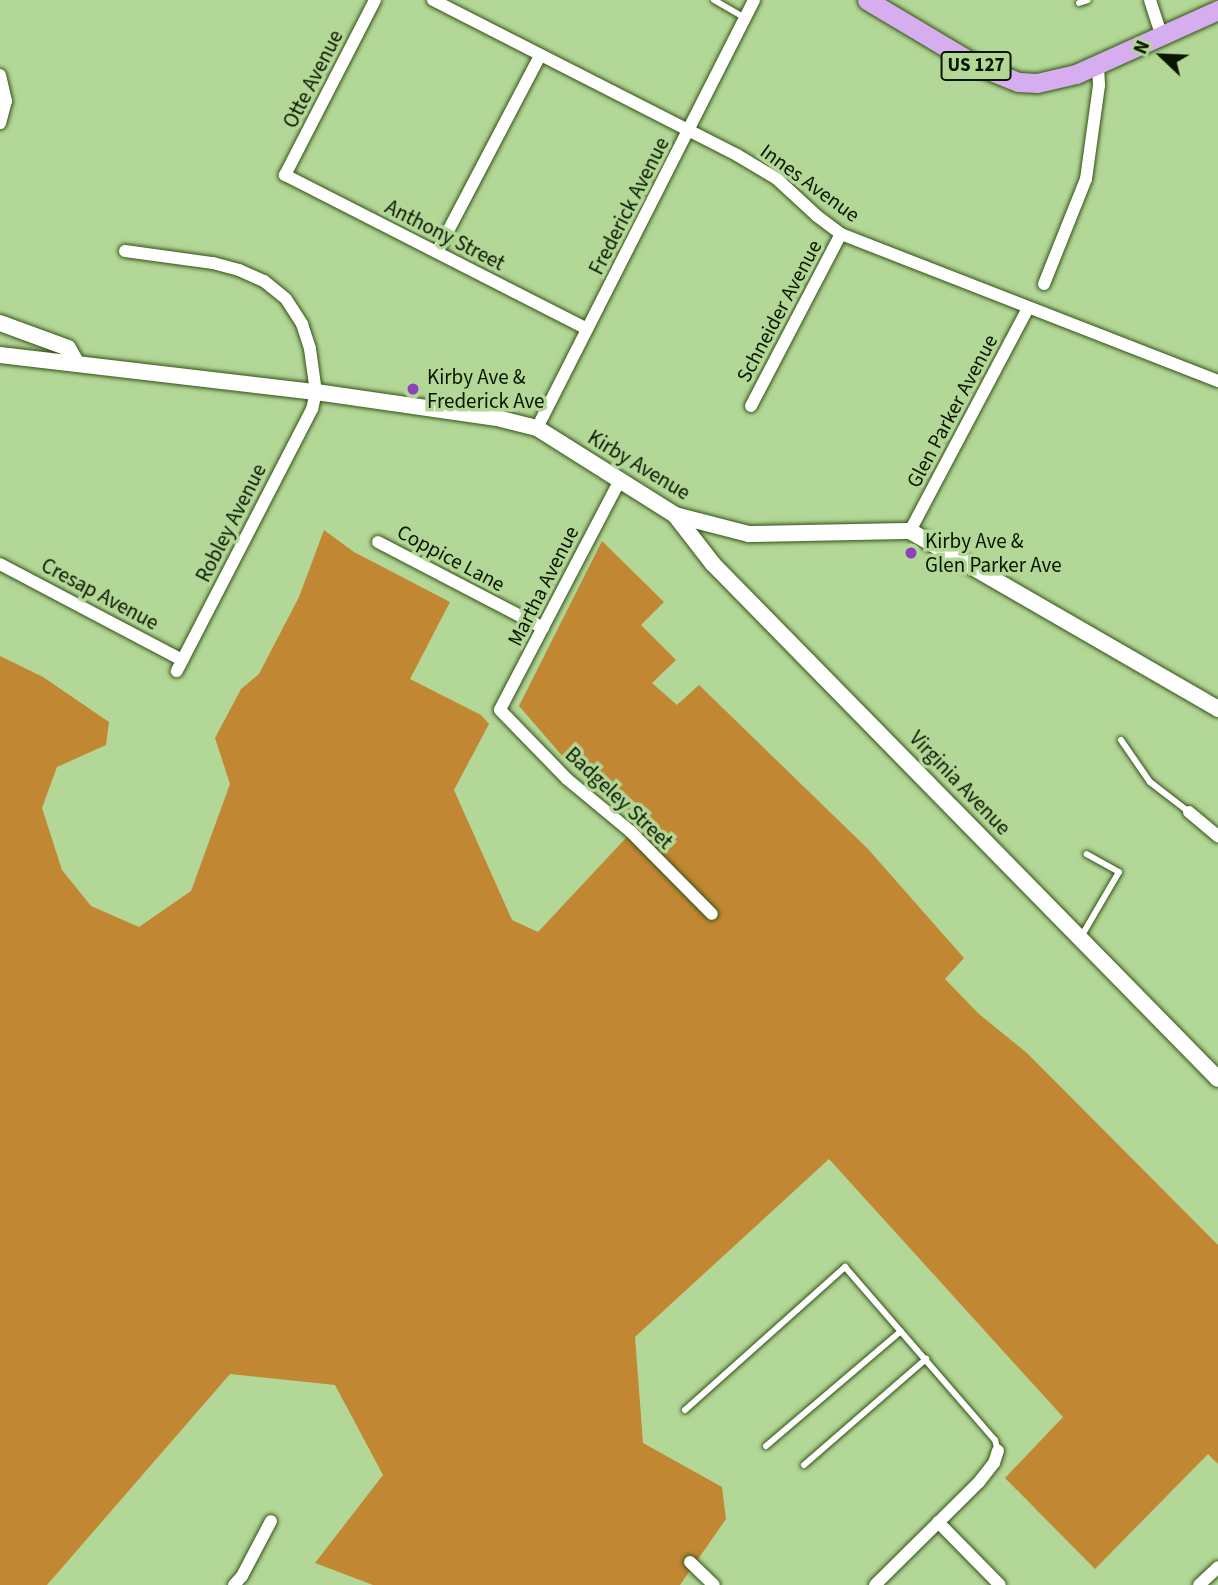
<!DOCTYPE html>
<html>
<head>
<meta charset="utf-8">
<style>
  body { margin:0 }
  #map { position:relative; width:1218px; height:1585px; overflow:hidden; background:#b3d797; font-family:"Source Sans 3",sans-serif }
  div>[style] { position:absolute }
  .forest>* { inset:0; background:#c28733 }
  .roads { filter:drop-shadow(0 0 2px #345215) drop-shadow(0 0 2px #345215) }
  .service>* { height:6px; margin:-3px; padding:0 3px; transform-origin:3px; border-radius:3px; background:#fff }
  .minor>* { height:12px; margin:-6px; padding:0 6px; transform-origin:6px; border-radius:6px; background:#fff }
  .tertiary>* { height:16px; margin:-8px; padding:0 8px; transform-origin:8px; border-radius:8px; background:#fff }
  .primary>* { height:19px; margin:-9.5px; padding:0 9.5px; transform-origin:9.5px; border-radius:9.5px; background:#d6adee }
  .dots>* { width:19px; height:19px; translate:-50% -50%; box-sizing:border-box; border:4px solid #b3d797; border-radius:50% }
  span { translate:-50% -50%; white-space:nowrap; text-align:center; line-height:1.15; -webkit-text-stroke:7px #b3d797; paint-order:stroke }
  .shield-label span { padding:2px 5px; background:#b3d797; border:2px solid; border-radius:5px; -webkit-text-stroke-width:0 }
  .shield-label { font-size:19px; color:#0a1601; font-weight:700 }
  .street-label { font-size:21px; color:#0a1601 }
  .poi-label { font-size:21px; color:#0a1601 }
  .left { translate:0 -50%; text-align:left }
  .north { position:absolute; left:1127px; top:21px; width:70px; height:70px; -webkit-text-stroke:5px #b3d797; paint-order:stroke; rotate:293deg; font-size:19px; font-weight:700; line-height:28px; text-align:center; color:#0a1601 }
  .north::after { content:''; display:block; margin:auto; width:24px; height:32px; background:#0a1601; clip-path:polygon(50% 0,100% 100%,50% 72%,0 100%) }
</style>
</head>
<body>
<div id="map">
  <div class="forest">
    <div style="clip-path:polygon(324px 530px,354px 552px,450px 602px,410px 679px,481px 715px,489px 724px,454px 790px,512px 920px,538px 932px,639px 824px,571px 766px,519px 706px,602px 541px,664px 602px,641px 625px,676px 660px,652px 683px,677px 705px,699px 685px,868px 849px,964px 958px,945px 979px,979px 1014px,1027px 1053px,1218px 1245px,1218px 1464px,1208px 1454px,1095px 1569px,1005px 1478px,1063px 1417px,829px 1159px,635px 1337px,643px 1443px,722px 1487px,726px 1519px,680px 1585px,373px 1585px,315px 1563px,383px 1475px,335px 1385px,230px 1374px,47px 1585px,0 1585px,0 656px,43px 677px,109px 722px,106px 745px,57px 767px,42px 808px,62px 870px,91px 906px,139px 927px,191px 891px,230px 784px,215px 738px,241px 689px,259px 674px,299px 597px)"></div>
  </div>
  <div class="roads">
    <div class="service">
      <div style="left:714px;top:0;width:36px;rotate:30deg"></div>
      <div style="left:1079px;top:3px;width:9px;rotate:-18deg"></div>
      <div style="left:1121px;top:740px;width:51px;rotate:55.4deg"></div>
      <div style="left:1150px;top:782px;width:49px;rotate:37.6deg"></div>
      <div style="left:1081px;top:937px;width:75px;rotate:-59.7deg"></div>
      <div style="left:1119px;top:872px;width:37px;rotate:-151deg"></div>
      <div style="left:685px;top:1410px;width:215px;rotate:-41.8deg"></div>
      <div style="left:845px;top:1267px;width:229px;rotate:49.1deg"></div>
      <div style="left:995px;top:1440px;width:11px;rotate:75deg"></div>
      <div style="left:766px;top:1446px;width:177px;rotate:-40.4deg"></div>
      <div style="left:804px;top:1465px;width:162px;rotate:-41deg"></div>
    </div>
    <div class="minor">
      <div style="left:375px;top:0;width:197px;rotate:117.2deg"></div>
      <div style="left:285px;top:175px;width:339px;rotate:27deg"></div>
      <div style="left:433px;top:0;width:341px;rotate:27deg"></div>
      <div style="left:737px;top:155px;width:47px;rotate:31deg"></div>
      <div style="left:777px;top:179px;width:54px;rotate:42.8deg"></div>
      <div style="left:817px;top:216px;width:30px;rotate:37deg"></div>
      <div style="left:841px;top:234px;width:405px;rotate:21.3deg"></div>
      <div style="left:1150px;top:0;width:39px;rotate:72deg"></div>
      <div style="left:0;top:75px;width:27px;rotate:77deg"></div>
      <div style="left:6px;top:101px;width:23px;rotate:105deg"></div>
      <div style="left:125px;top:251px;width:89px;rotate:7.8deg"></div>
      <div style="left:213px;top:263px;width:27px;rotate:15deg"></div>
      <div style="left:239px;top:270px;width:27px;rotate:24deg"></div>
      <div style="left:264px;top:281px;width:28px;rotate:39deg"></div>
      <div style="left:286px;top:299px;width:30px;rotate:57deg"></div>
      <div style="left:302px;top:324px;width:26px;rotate:72deg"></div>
      <div style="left:310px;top:349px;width:43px;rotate:82.1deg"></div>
      <div style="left:316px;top:392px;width:17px;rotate:103deg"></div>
      <div style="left:312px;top:409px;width:295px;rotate:117.3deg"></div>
      <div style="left:437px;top:252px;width:221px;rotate:-62.3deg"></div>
      <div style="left:1044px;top:284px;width:113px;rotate:-68.2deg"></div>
      <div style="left:1086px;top:179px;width:95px;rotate:-82.1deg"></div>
      <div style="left:1099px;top:85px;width:20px;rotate:-93deg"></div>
      <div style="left:751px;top:406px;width:194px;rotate:-62.4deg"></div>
      <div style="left:537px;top:428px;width:480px;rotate:-63.1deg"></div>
      <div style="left:620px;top:480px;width:259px;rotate:117.6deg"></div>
      <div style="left:500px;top:710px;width:96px;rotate:45.8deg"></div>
      <div style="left:567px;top:779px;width:83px;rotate:39.6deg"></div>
      <div style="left:631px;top:832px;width:115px;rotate:45.4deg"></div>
      <div style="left:910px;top:531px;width:252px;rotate:-62.1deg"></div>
      <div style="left:378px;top:542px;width:186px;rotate:27.5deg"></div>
      <div style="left:0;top:564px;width:206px;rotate:27.8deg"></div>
      <div style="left:1189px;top:812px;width:38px;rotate:40deg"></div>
      <div style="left:938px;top:1522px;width:88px;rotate:45.5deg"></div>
      <div style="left:690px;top:1562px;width:33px;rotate:44deg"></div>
      <div style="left:234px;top:1585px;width:12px;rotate:-48deg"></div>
      <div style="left:242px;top:1576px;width:62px;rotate:-62.2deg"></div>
      <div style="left:875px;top:1585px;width:146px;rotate:-44.7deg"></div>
      <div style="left:979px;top:1482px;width:24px;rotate:-52deg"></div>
      <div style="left:994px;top:1463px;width:13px;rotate:-72deg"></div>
      <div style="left:1199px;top:1585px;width:26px;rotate:-43deg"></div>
    </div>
    <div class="tertiary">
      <div style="left:0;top:323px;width:72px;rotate:20.2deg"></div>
      <div style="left:68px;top:348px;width:18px;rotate:61deg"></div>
      <div style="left:0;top:355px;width:318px;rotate:6.7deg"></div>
      <div style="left:316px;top:392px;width:183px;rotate:8.2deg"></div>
      <div style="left:497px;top:418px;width:41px;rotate:14deg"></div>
      <div style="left:537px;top:428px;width:163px;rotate:32.2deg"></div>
      <div style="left:675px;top:515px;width:76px;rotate:14.4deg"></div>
      <div style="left:749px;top:534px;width:161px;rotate:-1.1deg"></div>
      <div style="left:910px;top:531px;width:356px;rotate:30deg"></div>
      <div style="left:675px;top:515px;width:62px;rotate:52.2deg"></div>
      <div style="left:713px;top:564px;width:721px;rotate:45.56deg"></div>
    </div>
    <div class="primary">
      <div style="left:867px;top:0;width:127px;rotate:30.8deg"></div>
      <div style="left:976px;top:65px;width:45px;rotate:22deg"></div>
      <div style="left:1018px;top:82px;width:19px;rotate:3deg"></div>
      <div style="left:1037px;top:83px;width:40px;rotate:-13deg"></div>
      <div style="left:1076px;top:74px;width:156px;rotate:-24.3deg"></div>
    </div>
  </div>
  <div class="dots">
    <div style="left:413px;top:389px;background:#8d43b5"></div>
    <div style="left:911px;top:553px;background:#8d43b5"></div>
  </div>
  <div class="shield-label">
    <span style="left:976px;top:66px">US 127</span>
  </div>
  <div class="street-label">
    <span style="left:313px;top:79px;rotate:-63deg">Otte Avenue</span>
    <span style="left:810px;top:183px;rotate:36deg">Innes Avenue</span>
    <span style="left:629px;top:206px;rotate:-63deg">Frederick Avenue</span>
    <span style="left:445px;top:235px;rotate:27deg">Anthony Street</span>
    <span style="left:779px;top:311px;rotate:-62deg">Schneider Avenue</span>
    <span style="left:952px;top:411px;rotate:-62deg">Glen Parker Avenue</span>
    <span style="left:639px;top:465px;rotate:31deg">Kirby Avenue</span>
    <span style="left:231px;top:523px;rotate:-63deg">Robley Avenue</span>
    <span style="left:451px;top:558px;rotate:28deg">Coppice Lane</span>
    <span style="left:543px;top:586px;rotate:-63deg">Martha Avenue</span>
    <span style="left:100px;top:594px;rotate:28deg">Cresap Avenue</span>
    <span style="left:960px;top:783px;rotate:46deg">Virginia Avenue</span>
    <span style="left:619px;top:798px;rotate:43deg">Badgeley Street</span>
  </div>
  <div class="poi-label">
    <span class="left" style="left:427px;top:389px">Kirby Ave &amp;<br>Frederick Ave</span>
    <span class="left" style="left:925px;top:553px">Kirby Ave &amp;<br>Glen Parker Ave</span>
  </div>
  <div class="north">N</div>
</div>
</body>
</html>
